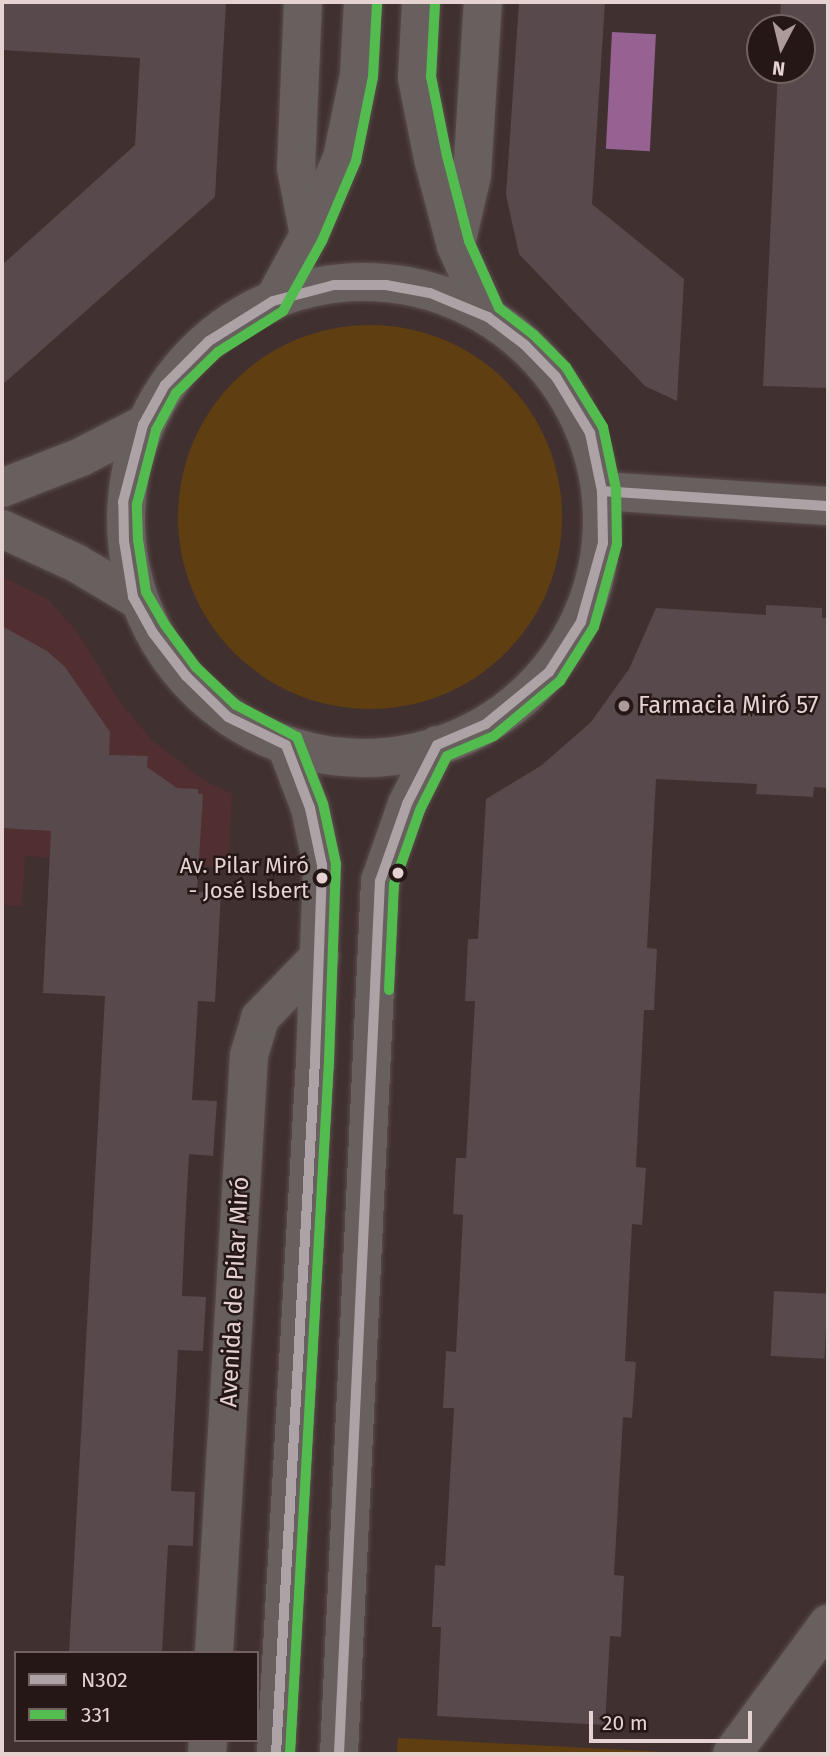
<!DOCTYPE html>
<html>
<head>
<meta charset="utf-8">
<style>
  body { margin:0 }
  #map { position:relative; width:830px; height:1756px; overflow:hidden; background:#413030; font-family:"Fira Sans",sans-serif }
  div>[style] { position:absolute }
  .built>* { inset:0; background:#512f30 }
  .green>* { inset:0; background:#5f3f11 }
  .round { border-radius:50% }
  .water>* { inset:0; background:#956292; transform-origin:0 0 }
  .building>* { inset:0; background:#57494c; transform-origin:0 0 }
  .roads { filter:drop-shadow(0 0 2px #5a4c4b) drop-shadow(0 0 2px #5a4c4b) }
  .minor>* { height:38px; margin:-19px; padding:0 19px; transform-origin:19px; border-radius:19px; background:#67605f }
  .minor>.ring { margin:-19px; padding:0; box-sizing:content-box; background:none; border:38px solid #67605f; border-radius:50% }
  .bus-1>* { height:10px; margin:-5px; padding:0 5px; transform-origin:5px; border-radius:5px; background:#ada2a5 }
  .bus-2>* { height:10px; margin:-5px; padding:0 5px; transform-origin:5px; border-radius:5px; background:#52bc4e }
  .dots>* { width:19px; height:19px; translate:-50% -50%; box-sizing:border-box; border:4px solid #241716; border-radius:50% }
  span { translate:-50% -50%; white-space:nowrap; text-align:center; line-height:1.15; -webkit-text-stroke:5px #241716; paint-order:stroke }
  .bus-label { font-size:22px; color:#e5d2d1 }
  .right { translate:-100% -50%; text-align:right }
  .poi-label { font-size:24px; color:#e5d2d1 }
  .left { translate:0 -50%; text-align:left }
  .street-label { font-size:24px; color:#e5d2d1 }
  .frame { position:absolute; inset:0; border:4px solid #e5d2d1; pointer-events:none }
  .legend { position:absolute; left:14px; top:1651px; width:245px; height:91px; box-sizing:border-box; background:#241716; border:2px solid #716261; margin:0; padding:9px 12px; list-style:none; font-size:21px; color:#e5d2d1 }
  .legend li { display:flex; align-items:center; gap:14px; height:35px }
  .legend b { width:35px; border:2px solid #716261 }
  .north { position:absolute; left:746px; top:14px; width:70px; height:70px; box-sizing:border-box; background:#241716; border:2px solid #716261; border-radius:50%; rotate:187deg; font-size:19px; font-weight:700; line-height:28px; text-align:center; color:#e5d2d1 }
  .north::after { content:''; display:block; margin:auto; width:24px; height:32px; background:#ac9999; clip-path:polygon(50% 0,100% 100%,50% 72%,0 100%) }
  .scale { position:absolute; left:589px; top:1711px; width:163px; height:32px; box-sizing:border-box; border:4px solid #e5d2d1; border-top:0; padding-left:9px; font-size:21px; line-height:24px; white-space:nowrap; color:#e5d2d1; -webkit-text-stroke:5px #241716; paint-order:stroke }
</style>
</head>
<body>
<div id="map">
  <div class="built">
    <div style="clip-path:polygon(2px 576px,47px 599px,76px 630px,122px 705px,152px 740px,203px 780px,232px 794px,228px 868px,25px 856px,22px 906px,2px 905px)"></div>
  </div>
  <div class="green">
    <div class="round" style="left:178px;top:325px;width:384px;height:384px"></div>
    <div style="clip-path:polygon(398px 1738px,664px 1752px,397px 1754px)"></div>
  </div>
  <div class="water">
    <div style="left:612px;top:32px;width:44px;height:117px;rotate:3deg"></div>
  </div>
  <div class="building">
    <div style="clip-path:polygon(2px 2px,226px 2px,215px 197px,2px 385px,2px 265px,135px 145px,140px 58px,2px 50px)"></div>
    <div style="clip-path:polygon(519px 2px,605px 2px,592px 204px,684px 279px,677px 401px,645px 386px,519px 254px,506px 195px)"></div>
    <div style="clip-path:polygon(781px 2px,828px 2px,828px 388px,763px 386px,778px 70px,802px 70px,802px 28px,779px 28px)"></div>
    <div style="clip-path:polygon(766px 605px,822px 608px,822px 618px,828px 618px,828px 788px,814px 787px,813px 797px,756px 794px,757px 784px,656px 779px,647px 948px,657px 949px,654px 1010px,644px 1010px,636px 1167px,646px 1168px,642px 1225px,632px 1224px,625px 1361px,636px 1362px,632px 1418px,623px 1417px,614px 1575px,624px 1576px,621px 1637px,610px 1636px,605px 1725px,437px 1716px,441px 1627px,432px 1627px,435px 1565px,445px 1566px,454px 1408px,443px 1408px,446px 1351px,456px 1352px,463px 1215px,453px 1214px,456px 1158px,466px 1158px,475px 1001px,465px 1001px,468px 939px,478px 939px,486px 799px,542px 765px,591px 722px,629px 669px,656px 608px,766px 615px)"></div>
    <div style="clip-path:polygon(2px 626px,47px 651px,65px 667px,110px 732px,109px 755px,148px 756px,147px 767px,177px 788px,198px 789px,198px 794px,203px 794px,197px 892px,221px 893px,215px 1002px,198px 1001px,192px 1100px,217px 1101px,213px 1156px,189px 1154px,185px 1227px,182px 1296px,206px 1297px,203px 1351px,178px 1350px,171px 1491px,195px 1492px,193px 1546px,168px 1545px,162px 1653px,69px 1653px,105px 996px,43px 993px,51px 831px,2px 828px)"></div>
    <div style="left:774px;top:1291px;width:54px;height:65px;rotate:3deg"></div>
  </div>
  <div class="roads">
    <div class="minor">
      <div style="left:303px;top:2px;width:166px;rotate:92.4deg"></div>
      <div style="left:296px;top:168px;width:68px;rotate:79deg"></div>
      <div style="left:421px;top:2px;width:76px;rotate:93deg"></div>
      <div style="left:417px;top:78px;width:83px;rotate:78.8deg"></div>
      <div style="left:433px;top:159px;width:90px;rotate:75.2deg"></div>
      <div style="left:456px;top:246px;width:78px;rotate:65.7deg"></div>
      <div style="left:457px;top:240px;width:67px;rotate:-77deg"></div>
      <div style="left:472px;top:175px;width:173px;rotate:-86.4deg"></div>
      <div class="ring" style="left:126px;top:282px;width:438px;height:438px"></div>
      <div style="left:273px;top:301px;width:75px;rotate:-61.4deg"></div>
      <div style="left:309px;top:235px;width:84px;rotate:-66.8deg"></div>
      <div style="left:342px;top:158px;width:85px;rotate:-78.4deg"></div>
      <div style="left:359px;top:75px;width:73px;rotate:-86.9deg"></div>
      <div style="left:2px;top:488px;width:85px;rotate:-21.4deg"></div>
      <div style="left:81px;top:457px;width:70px;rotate:-27.3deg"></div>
      <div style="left:602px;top:491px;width:226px;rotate:3.8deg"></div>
      <div style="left:2px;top:529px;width:81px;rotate:24.7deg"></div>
      <div style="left:76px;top:563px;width:66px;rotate:30.8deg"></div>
      <div style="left:214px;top:1653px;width:599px;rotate:-86.65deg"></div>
      <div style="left:249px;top:1055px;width:39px;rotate:-73deg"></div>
      <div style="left:260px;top:1018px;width:86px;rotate:-45.9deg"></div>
      <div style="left:207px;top:1754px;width:14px;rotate:-86deg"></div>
      <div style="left:276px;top:1754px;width:695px;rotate:-86.78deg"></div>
      <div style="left:315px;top:1060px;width:195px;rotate:-87.9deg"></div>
      <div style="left:322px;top:865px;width:58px;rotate:-101.9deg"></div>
      <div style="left:310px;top:808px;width:67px;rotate:-110.9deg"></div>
      <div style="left:339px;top:1754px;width:874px;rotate:-87.31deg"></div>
      <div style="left:380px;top:881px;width:82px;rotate:-70.7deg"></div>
      <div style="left:407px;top:804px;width:66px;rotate:-63deg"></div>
      <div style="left:732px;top:1754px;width:162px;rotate:-53.6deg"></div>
    </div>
  </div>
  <div class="bus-1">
    <div style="left:602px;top:491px;width:226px;rotate:3.8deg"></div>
    <div style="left:276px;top:1754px;width:695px;rotate:-86.78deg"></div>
    <div style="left:315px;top:1060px;width:195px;rotate:-87.9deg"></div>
    <div style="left:322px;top:865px;width:58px;rotate:-101.9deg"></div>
    <div style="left:310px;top:808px;width:67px;rotate:-110.9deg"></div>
    <div style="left:286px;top:745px;width:64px;rotate:-154.2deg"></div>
    <div style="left:228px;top:717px;width:59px;rotate:-135.7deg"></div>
    <div style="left:186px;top:676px;width:54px;rotate:-127.5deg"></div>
    <div style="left:153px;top:633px;width:41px;rotate:-119.1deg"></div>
    <div style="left:133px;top:597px;width:57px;rotate:-99.1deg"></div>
    <div style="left:124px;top:541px;width:39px;rotate:-91deg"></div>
    <div style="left:123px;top:502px;width:80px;rotate:-75.4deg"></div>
    <div style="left:143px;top:425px;width:46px;rotate:-61.2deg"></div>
    <div style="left:165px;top:385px;width:62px;rotate:-45deg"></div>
    <div style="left:209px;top:341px;width:75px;rotate:-32deg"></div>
    <div style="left:273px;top:301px;width:63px;rotate:-14.7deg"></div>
    <div style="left:334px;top:285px;width:52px"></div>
    <div style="left:386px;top:285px;width:45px;rotate:10.3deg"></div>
    <div style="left:430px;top:293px;width:63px;rotate:22.5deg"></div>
    <div style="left:488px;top:317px;width:46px;rotate:37.1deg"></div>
    <div style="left:525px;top:345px;width:45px;rotate:45.9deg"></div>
    <div style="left:556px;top:377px;width:66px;rotate:58.7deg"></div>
    <div style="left:590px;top:433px;width:59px;rotate:78.3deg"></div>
    <div style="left:602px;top:491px;width:52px;rotate:88.9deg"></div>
    <div style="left:603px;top:543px;width:82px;rotate:105.6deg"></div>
    <div style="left:581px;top:622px;width:59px;rotate:122.6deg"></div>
    <div style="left:549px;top:672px;width:82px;rotate:140.5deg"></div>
    <div style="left:486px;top:724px;width:53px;rotate:156.8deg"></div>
    <div style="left:437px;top:745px;width:66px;rotate:117deg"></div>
    <div style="left:407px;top:804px;width:82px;rotate:109.3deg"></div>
    <div style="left:380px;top:881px;width:874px;rotate:92.69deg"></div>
  </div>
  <div class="bus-2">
    <div style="left:389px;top:990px;width:106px;rotate:-87.3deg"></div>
    <div style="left:394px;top:884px;width:78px;rotate:-70.6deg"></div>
    <div style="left:420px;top:810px;width:60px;rotate:-63.4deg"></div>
    <div style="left:447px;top:756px;width:51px;rotate:-23.1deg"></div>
    <div style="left:494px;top:736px;width:86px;rotate:-39.8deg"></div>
    <div style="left:560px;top:681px;width:64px;rotate:-57.8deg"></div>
    <div style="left:594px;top:627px;width:86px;rotate:-74.5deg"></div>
    <div style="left:617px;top:544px;width:55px;rotate:-91deg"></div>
    <div style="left:616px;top:489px;width:63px;rotate:-101.8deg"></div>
    <div style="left:603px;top:427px;width:70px;rotate:-121.7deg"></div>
    <div style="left:566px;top:367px;width:45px;rotate:-135deg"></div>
    <div style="left:534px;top:335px;width:44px;rotate:-142.4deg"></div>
    <div style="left:499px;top:308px;width:73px;rotate:-114.1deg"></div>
    <div style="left:469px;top:241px;width:88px;rotate:-104.5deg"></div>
    <div style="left:447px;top:156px;width:81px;rotate:-101.4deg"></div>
    <div style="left:431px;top:77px;width:74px;rotate:-86.9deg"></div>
    <div style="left:290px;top:1754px;width:694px;rotate:-86.78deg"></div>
    <div style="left:329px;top:1061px;width:197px;rotate:-88deg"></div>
    <div style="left:336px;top:864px;width:61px;rotate:-102.2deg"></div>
    <div style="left:323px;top:804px;width:72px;rotate:-111.2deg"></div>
    <div style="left:297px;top:737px;width:69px;rotate:-152.3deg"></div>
    <div style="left:236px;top:705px;width:55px;rotate:-136.5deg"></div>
    <div style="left:196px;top:667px;width:52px;rotate:-126.4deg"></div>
    <div style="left:165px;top:625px;width:38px;rotate:-120deg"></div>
    <div style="left:146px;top:592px;width:53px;rotate:-98.7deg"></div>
    <div style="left:138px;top:540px;width:36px;rotate:-92deg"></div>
    <div style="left:137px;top:504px;width:76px;rotate:-75.6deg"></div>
    <div style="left:156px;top:430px;width:42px;rotate:-61.6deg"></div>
    <div style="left:176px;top:393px;width:59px;rotate:-44.3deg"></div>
    <div style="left:218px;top:352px;width:77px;rotate:-32.2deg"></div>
    <div style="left:283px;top:311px;width:80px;rotate:-60.9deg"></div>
    <div style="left:322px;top:241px;width:87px;rotate:-67deg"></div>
    <div style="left:356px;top:161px;width:86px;rotate:-78.6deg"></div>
    <div style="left:373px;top:77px;width:74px;rotate:-86.9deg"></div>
  </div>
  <div class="dots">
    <div style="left:624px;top:706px;background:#ac9999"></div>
    <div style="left:398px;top:873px;background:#e5d2d1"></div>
    <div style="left:322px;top:878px;background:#e5d2d1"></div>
  </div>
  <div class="bus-label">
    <span class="right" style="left:309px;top:878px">Av. Pilar Miró<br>- José Isbert</span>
  </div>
  <div class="poi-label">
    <span class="left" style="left:638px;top:706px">Farmacia Miró 57</span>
  </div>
  <div class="street-label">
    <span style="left:235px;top:1292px;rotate:-87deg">Avenida de Pilar Miró</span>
  </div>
  <div class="frame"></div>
  <ul class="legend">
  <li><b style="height:9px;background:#ada2a5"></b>N302</li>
  <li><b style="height:9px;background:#52bc4e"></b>331</li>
  </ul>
  <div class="north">N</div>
  <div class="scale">20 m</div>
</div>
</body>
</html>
